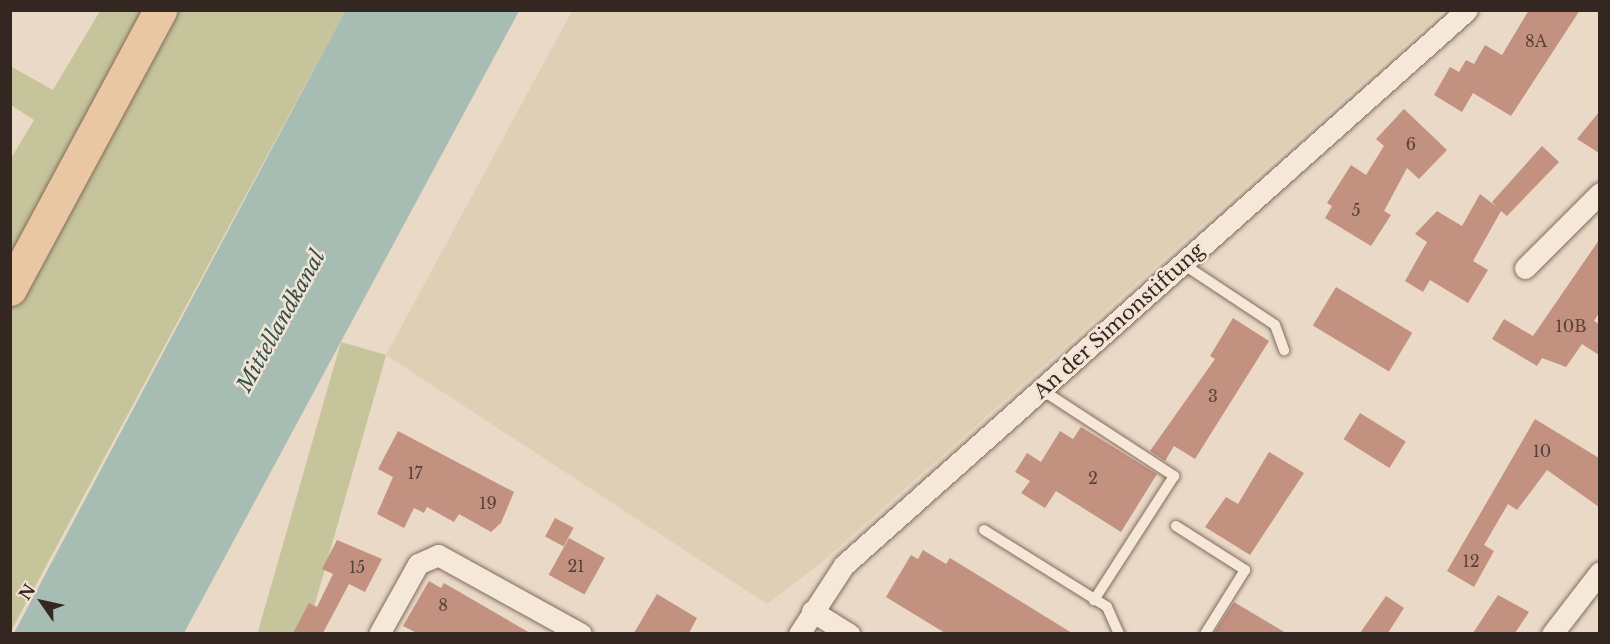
<!DOCTYPE html>
<html>
<head>
<meta charset="utf-8">
<style>
  body { margin:0 }
  #map { position:relative; width:1610px; height:644px; overflow:hidden; background:#e9d9c6; font-family:"Libre Baskerville",serif }
  div>[style] { position:absolute }
  .farmland>* { inset:0; background:#ded0b4 }
  .green>* { inset:0; background:#c6c49b; transform-origin:0 0 }
  .water>* { inset:0; background:#a7bdb3 }
  .building>* { inset:0; background:#c39180; transform-origin:0 0 }
  .roads { filter:drop-shadow(0 0 2px #836b5e) drop-shadow(0 0 2px #836b5e) }
  .lane>* { height:10px; margin:-5px; padding:0 5px; transform-origin:5px; border-radius:5px; background:#f5e8d8 }
  .street>* { height:21px; margin:-10.5px; padding:0 10.5px; transform-origin:10.5px; border-radius:10.5px; background:#f5e8d8 }
  .primary>* { height:33px; margin:-16.5px; padding:0 16.5px; transform-origin:16.5px; border-radius:16.5px; background:#e8c7a2 }
  span { translate:-50% -50%; white-space:nowrap; text-align:center; line-height:1.15; -webkit-text-stroke:5px #f1e4d5; paint-order:stroke }
  .number-label { font-size:16px; color:#584138 }
  .number-label span { -webkit-text-stroke-width:0 }
  .street-label { font-size:20px; color:#342620 }
  .water-label { font-size:21px; color:#31524b; font-style:italic }
  .frame { position:absolute; inset:0; border:12px solid #342620; pointer-events:none }
  .north { position:absolute; left:12px; top:572px; width:60px; height:60px; -webkit-text-stroke:4px #f1e4d5; paint-order:stroke; rotate:304deg; font-size:16px; font-weight:700; line-height:24px; text-align:center; color:#342620 }
  .north::after { content:''; display:block; margin:auto; width:21px; height:27px; background:#342620; clip-path:polygon(50% 0,100% 100%,50% 72%,0 100%) }
</style>
</head>
<body>
<div id="map">
  <div class="farmland">
    <div style="clip-path:polygon(572px 11px,572px 10px,1443px 11px,821px 563px,767px 604px,386px 355px)"></div>
  </div>
  <div class="green">
    <div style="clip-path:polygon(100px 11px,345px 11px,10px 633px,10px 160px,34px 120px,11px 105px,10px 66px,53px 90px)"></div>
    <div style="left:341px;top:342px;width:47px;height:331px;rotate:16deg"></div>
  </div>
  <div class="water">
    <div style="clip-path:polygon(345px 11px,519px 11px,184px 633px,14px 633px)"></div>
  </div>
  <div class="building">
    <div style="clip-path:polygon(1529px 10px,1580px 10px,1511px 116px,1473px 93px,1462px 112px,1434px 95px,1450px 67px,1459px 72px,1466px 60px,1474px 64px,1485px 45px,1502px 55px)"></div>
    <div style="clip-path:polygon(1404px 109px,1447px 150px,1419px 179px,1407px 168px,1384px 211px,1391px 215px,1371px 246px,1325px 218px,1332px 206px,1327px 203px,1351px 165px,1366px 175px,1384px 146px,1376px 139px)"></div>
    <div style="clip-path:polygon(1599px 112px,1599px 153px,1577px 139px)"></div>
    <div style="clip-path:polygon(1542px 146px,1559px 162px,1507px 216px,1501px 211px,1473px 261px,1488px 270px,1468px 303px,1430px 280px,1423px 292px,1405px 281px,1427px 242px,1415px 234px,1437px 211px,1462px 226px,1480px 194px,1497px 207px,1492px 202px)"></div>
    <div style="clip-path:polygon(1599px 240px,1599px 313px,1594px 321px,1599px 324px,1599px 355px,1582px 344px,1566px 367px,1542px 358px,1537px 366px,1492px 339px,1504px 319px,1533px 336px)"></div>
    <div style="left:1336px;top:287px;width:89px;height:45px;rotate:31deg"></div>
    <div style="clip-path:polygon(1233px 318px,1269px 341px,1195px 459px,1174px 446px,1165px 461px,1150px 451px,1215px 359px,1210px 356px)"></div>
    <div style="left:1360px;top:413px;width:54px;height:31px;rotate:32deg"></div>
    <div style="clip-path:polygon(1535px 419px,1599px 458px,1599px 507px,1547px 470px,1517px 510px,1508px 504px,1484px 545px,1494px 551px,1474px 587px,1447px 571px)"></div>
    <div style="clip-path:polygon(1081px 427px,1157px 474px,1121px 532px,1056px 491px,1045px 508px,1021px 493px,1030px 481px,1015px 472px,1027px 453px,1041px 462px,1060px 431px,1073px 439px)"></div>
    <div style="clip-path:polygon(398px 431px,514px 492px,501px 523px,491px 532px,459px 514px,454px 522px,427px 507px,424px 513px,414px 508px,404px 528px,377px 514px,393px 477px,378px 469px)"></div>
    <div style="clip-path:polygon(1269px 452px,1304px 473px,1250px 555px,1205px 527px,1226px 497px,1238px 504px)"></div>
    <div style="left:555px;top:518px;width:21px;height:21px;rotate:28deg"></div>
    <div style="left:569px;top:538px;width:41px;height:42px;rotate:29deg"></div>
    <div style="clip-path:polygon(337px 540px,382px 559px,365px 592px,349px 584px,323px 633px,293px 633px,309px 603px,317px 607px,333px 574px,322px 569px)"></div>
    <div style="clip-path:polygon(923px 550px,946px 564px,950px 558px,1072px 633px,945px 633px,886px 597px,911px 555px,918px 559px)"></div>
    <div style="clip-path:polygon(429px 581px,441px 588px,444px 583px,530px 633px,417px 633px,403px 626px)"></div>
    <div style="clip-path:polygon(657px 594px,697px 618px,689px 633px,634px 633px)"></div>
    <div style="clip-path:polygon(1498px 595px,1529px 612px,1515px 633px,1473px 633px)"></div>
    <div style="clip-path:polygon(1386px 596px,1404px 608px,1388px 633px,1360px 633px)"></div>
    <div style="clip-path:polygon(1234px 602px,1286px 633px,1214px 633px)"></div>
  </div>
  <div class="roads">
    <div class="lane">
      <div style="left:1183px;top:264px;width:110px;rotate:33.5deg"></div>
      <div style="left:1275px;top:325px;width:27px;rotate:70deg"></div>
      <div style="left:1042px;top:390px;width:158px;rotate:33.1deg"></div>
      <div style="left:1174px;top:476px;width:148px;rotate:122.8deg"></div>
      <div style="left:1176px;top:526px;width:82px;rotate:32.5deg"></div>
      <div style="left:1245px;top:570px;width:75px;rotate:122deg"></div>
      <div style="left:984px;top:530px;width:145px;rotate:32deg"></div>
      <div style="left:1107px;top:607px;width:30px;rotate:66deg"></div>
    </div>
    <div class="street">
      <div style="left:1525px;top:268px;width:106px;rotate:-45deg"></div>
      <div style="left:812px;top:611px;width:44px;rotate:31.9deg"></div>
      <div style="left:379px;top:634px;width:80px;rotate:-60.9deg"></div>
      <div style="left:418px;top:564px;width:22px;rotate:-24deg"></div>
      <div style="left:438px;top:555px;width:163px;rotate:28.9deg"></div>
      <div style="left:799px;top:634px;width:82px;rotate:-56.9deg"></div>
      <div style="left:844px;top:565px;width:834px;rotate:-41.7deg"></div>
      <div style="left:1552px;top:634px;width:78px;rotate:-52.3deg"></div>
    </div>
    <div class="primary">
      <div style="left:10px;top:289px;width:317px;rotate:-61.7deg"></div>
    </div>
  </div>
  <div class="number-label">
    <span style="left:1536px;top:41px">8A</span>
    <span style="left:1411px;top:144px">6</span>
    <span style="left:1356px;top:210px">5</span>
    <span style="left:1571px;top:326px">10B</span>
    <span style="left:1213px;top:396px">3</span>
    <span style="left:1542px;top:451px">10</span>
    <span style="left:415px;top:473px">17</span>
    <span style="left:1093px;top:478px">2</span>
    <span style="left:488px;top:503px">19</span>
    <span style="left:1471px;top:561px">12</span>
    <span style="left:576px;top:566px">21</span>
    <span style="left:357px;top:567px">15</span>
    <span style="left:443px;top:605px">8</span>
  </div>
  <div class="street-label">
    <span style="left:1119px;top:321px;rotate:-42deg">An der Simonstiftung</span>
  </div>
  <div class="water-label">
    <span style="left:281px;top:321px;rotate:-61deg">Mittellandkanal</span>
  </div>
  <div class="frame"></div>
  <div class="north">N</div>
</div>
</body>
</html>
